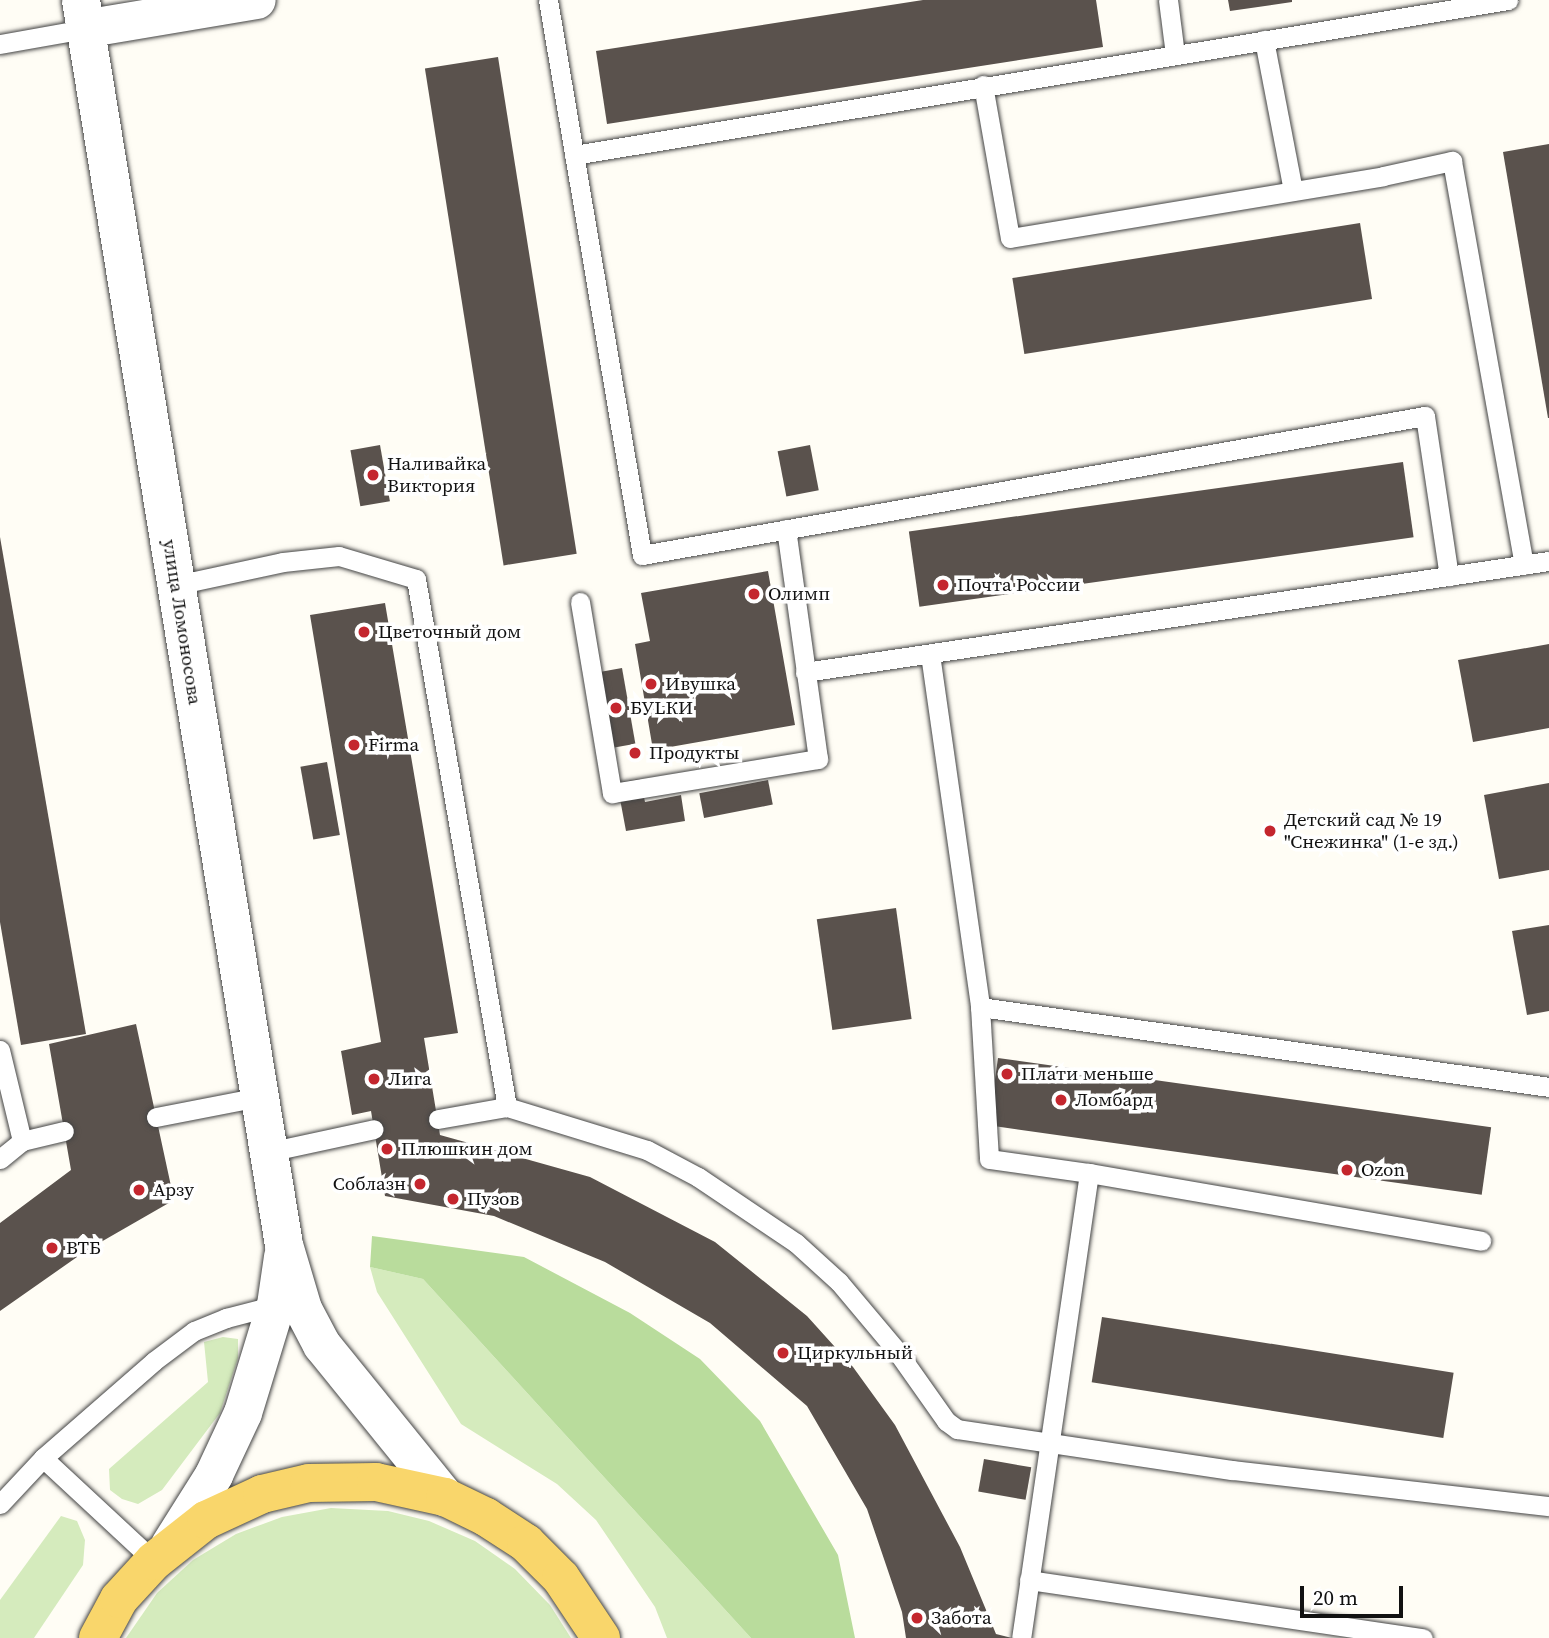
<!DOCTYPE html>
<html>
<head>
<meta charset="utf-8">
<style>
  body { margin:0 }
  #map { position:relative; width:1549px; height:1638px; overflow:hidden; background:#fffdf5; font-family:"Source Serif 4",serif }
  div>[style] { position:absolute }
  .green>* { inset:0; background:#d5ebbd }
  .forest>* { inset:0; background:#b9dc9c }
  .building>* { inset:0; background:#5a524d; transform-origin:0 0 }
  .roads { filter:drop-shadow(0 0 2px #444) drop-shadow(0 0 2px #444) }
  .service>* { height:19px; margin:-9.5px; padding:0 9.5px; transform-origin:9.5px; border-radius:9.5px; background:#fff }
  .minor>* { height:38px; margin:-19px; padding:0 19px; transform-origin:19px; border-radius:19px; background:#fff }
  .tertiary>* { height:38px; margin:-19px; padding:0 19px; transform-origin:19px; border-radius:19px; background:#fff }
  .primary>* { height:38px; margin:-19px; padding:0 19px; transform-origin:19px; border-radius:19px; background:#f9d66b }
  .dots>* { width:19px; height:19px; translate:-50% -50%; box-sizing:border-box; border:4px solid #fff; border-radius:50% }
  span { translate:-50% -50%; white-space:nowrap; text-align:center; line-height:1.15; -webkit-text-stroke:7px #fff; paint-order:stroke }
  .poi-label { font-size:19px; color:#111 }
  .left { translate:0 -50%; text-align:left }
  .right { translate:-100% -50%; text-align:right }
  .street-label { font-size:19px; color:#111 }
  .scale { position:absolute; left:1300px; top:1586px; width:103px; height:32px; box-sizing:border-box; border:4px solid #111; border-top:0; padding-left:9px; font-size:21px; line-height:24px; white-space:nowrap; color:#111; -webkit-text-stroke:5px #fff; paint-order:stroke }
</style>
</head>
<body>
<div id="map">
  <div class="green">
    <div style="clip-path:polygon(370px 1267px,423px 1279px,751px 1638px,667px 1638px,655px 1607px,596px 1520px,557px 1484px,461px 1424px,377px 1292px)"></div>
    <div style="clip-path:polygon(223px 1337px,238px 1339px,238px 1358px,220px 1413px,162px 1490px,138px 1504px,122px 1499px,110px 1490px,109px 1469px,208px 1382px,204px 1342px)"></div>
    <div style="clip-path:polygon(331px 1508px,388px 1511px,429px 1521px,475px 1541px,515px 1569px,550px 1605px,571px 1638px,126px 1638px,157px 1593px,193px 1560px,236px 1534px,282px 1517px)"></div>
    <div style="clip-path:polygon(61px 1516px,77px 1521px,85px 1540px,83px 1565px,34px 1638px,0 1638px,0 1600px)"></div>
  </div>
  <div class="forest">
    <div style="clip-path:polygon(372px 1236px,524px 1257px,630px 1313px,700px 1359px,760px 1421px,838px 1555px,855px 1638px,751px 1638px,423px 1279px,370px 1267px)"></div>
  </div>
  <div class="building">
    <div style="clip-path:polygon(923px 0,1096px 0,1103px 47px,607px 124px,596px 51px)"></div>
    <div style="clip-path:polygon(1228px 0,1292px 0,1292px 2px,1230px 11px)"></div>
    <div style="left:498px;top:57px;width:503px;height:74px;rotate:81deg"></div>
    <div style="clip-path:polygon(1549px 144px,1549px 418px,1548px 418px,1503px 152px)"></div>
    <div style="left:1360px;top:223px;width:77px;height:352px;rotate:81deg"></div>
    <div style="left:380px;top:445px;width:57px;height:30px;rotate:80deg"></div>
    <div style="left:810px;top:445px;width:46px;height:33px;rotate:79deg"></div>
    <div style="left:1403px;top:462px;width:76px;height:499px;rotate:82deg"></div>
    <div style="clip-path:polygon(0 537px,86px 1034px,21px 1045px,0 922px)"></div>
    <div style="clip-path:polygon(768px 571px,795px 725px,653px 750px,635px 644px,650px 641px,641px 593px)"></div>
    <div style="clip-path:polygon(385px 603px,458px 1033px,424px 1038px,440px 1135px,590px 1177px,715px 1242px,807px 1316px,853px 1367px,895px 1425px,960px 1547px,996px 1634px,1012px 1638px,906px 1638px,902px 1612px,867px 1509px,807px 1406px,710px 1323px,605px 1262px,494px 1216px,385px 1196px,371px 1111px,352px 1115px,341px 1051px,381px 1042px,310px 615px)"></div>
    <div style="clip-path:polygon(1549px 644px,1549px 728px,1473px 742px,1458px 660px)"></div>
    <div style="left:622px;top:668px;width:77px;height:24px;rotate:80deg"></div>
    <div style="left:327px;top:762px;width:74px;height:27px;rotate:80deg"></div>
    <div style="clip-path:polygon(640px 779px,645px 802px,681px 795px,685px 821px,626px 831px,617px 783px)"></div>
    <div style="left:768px;top:780px;width:25px;height:70px;rotate:79deg"></div>
    <div style="clip-path:polygon(1549px 783px,1549px 870px,1499px 879px,1484px 795px)"></div>
    <div style="left:896px;top:908px;width:112px;height:80px;rotate:82deg"></div>
    <div style="clip-path:polygon(1549px 925px,1549px 1011px,1527px 1015px,1512px 931px)"></div>
    <div style="clip-path:polygon(136px 1024px,174px 1200px,87px 1250px,0 1311px,0 1223px,71px 1170px,49px 1044px)"></div>
    <div style="left:998px;top:1058px;width:498px;height:68px;rotate:8deg"></div>
    <div style="left:1102px;top:1317px;width:356px;height:66px;rotate:9deg"></div>
    <div style="left:984px;top:1459px;width:48px;height:33px;rotate:10deg"></div>
  </div>
  <div class="roads">
    <div class="service">
      <div style="left:548px;top:0;width:563px;rotate:80.39deg"></div>
      <div style="left:642px;top:555px;width:795px;rotate:-10.07deg"></div>
      <div style="left:1425px;top:416px;width:162px;rotate:81.5deg"></div>
      <div style="left:1168px;top:0;width:55px;rotate:82.7deg"></div>
      <div style="left:1264px;top:40px;width:153px;rotate:79.1deg"></div>
      <div style="left:0;top:44px;width:85px;rotate:-10.1deg"></div>
      <div style="left:983px;top:85px;width:155px;rotate:80deg"></div>
      <div style="left:1010px;top:238px;width:378px;rotate:-9.4deg"></div>
      <div style="left:1383px;top:176px;width:71px;rotate:-12.3deg"></div>
      <div style="left:1452px;top:161px;width:410px;rotate:79.9deg"></div>
      <div style="left:574px;top:155px;width:947px;rotate:-9.42deg"></div>
      <div style="left:176px;top:585px;width:109px;rotate:-12.1deg"></div>
      <div style="left:283px;top:562px;width:56px;rotate:-6.1deg"></div>
      <div style="left:339px;top:556px;width:80px;rotate:16.6deg"></div>
      <div style="left:416px;top:579px;width:536px;rotate:80.22deg"></div>
      <div style="left:580px;top:602px;width:194px;rotate:80.5deg"></div>
      <div style="left:612px;top:793px;width:209px;rotate:-9.4deg"></div>
      <div style="left:818px;top:759px;width:232px;rotate:-97.9deg"></div>
      <div style="left:930px;top:654px;width:357px;rotate:81.9deg"></div>
      <div style="left:980px;top:1007px;width:152px;rotate:86.6deg"></div>
      <div style="left:989px;top:1159px;width:101px;rotate:8deg"></div>
      <div style="left:1089px;top:1173px;width:469px;rotate:98.3deg"></div>
      <div style="left:805px;top:672px;width:752px;rotate:-8.49deg"></div>
      <div style="left:980px;top:1007px;width:575px;rotate:8deg"></div>
      <div style="left:0;top:1050px;width:94px;rotate:76.4deg"></div>
      <div style="left:156px;top:1117px;width:105px;rotate:-11deg"></div>
      <div style="left:438px;top:1119px;width:70px;rotate:-9.9deg"></div>
      <div style="left:507px;top:1107px;width:146px;rotate:17.1deg"></div>
      <div style="left:647px;top:1150px;width:58px;rotate:27.9deg"></div>
      <div style="left:698px;top:1177px;width:118px;rotate:34deg"></div>
      <div style="left:796px;top:1243px;width:58px;rotate:42.2deg"></div>
      <div style="left:839px;top:1282px;width:89px;rotate:50deg"></div>
      <div style="left:896px;top:1350px;width:87px;rotate:54.8deg"></div>
      <div style="left:946px;top:1421px;width:14px;rotate:36deg"></div>
      <div style="left:957px;top:1429px;width:278px;rotate:8.5deg"></div>
      <div style="left:1232px;top:1470px;width:319px;rotate:6.5deg"></div>
      <div style="left:268px;top:1152px;width:108px;rotate:-12.2deg"></div>
      <div style="left:0;top:1159px;width:28px;rotate:-39deg"></div>
      <div style="left:22px;top:1141px;width:43px;rotate:-13.4deg"></div>
      <div style="left:1089px;top:1173px;width:398px;rotate:9.8deg"></div>
      <div style="left:43px;top:1458px;width:151px;rotate:42.9deg"></div>
      <div style="left:0;top:1504px;width:63px;rotate:-46.9deg"></div>
      <div style="left:43px;top:1458px;width:147px;rotate:-41.1deg"></div>
      <div style="left:154px;top:1361px;width:50px;rotate:-36.9deg"></div>
      <div style="left:194px;top:1331px;width:35px;rotate:-22deg"></div>
      <div style="left:226px;top:1318px;width:52px;rotate:-14.6deg"></div>
      <div style="left:1029px;top:1580px;width:398px;rotate:8.4deg"></div>
    </div>
    <div class="minor">
      <div style="left:84px;top:29px;width:175px;rotate:-9.5deg"></div>
    </div>
    <div class="tertiary">
      <div style="left:81px;top:0;width:1261px;rotate:80.74deg"></div>
      <div style="left:284px;top:1245px;width:67px;rotate:73.5deg"></div>
      <div style="left:303px;top:1309px;width:41px;rotate:62.2deg"></div>
      <div style="left:322px;top:1345px;width:196px;rotate:51deg"></div>
      <div style="left:170px;top:1545px;width:83px;rotate:-57.8deg"></div>
      <div style="left:214px;top:1475px;width:68px;rotate:-64.9deg"></div>
      <div style="left:243px;top:1413px;width:113px;rotate:-73deg"></div>
      <div style="left:276px;top:1305px;width:49px;rotate:-81.7deg"></div>
    </div>
    <div class="primary">
      <div style="left:98px;top:1638px;width:44px;rotate:-61.7deg"></div>
      <div style="left:119px;top:1599px;width:52px;rotate:-47.4deg"></div>
      <div style="left:154px;top:1561px;width:66px;rotate:-38.3deg"></div>
      <div style="left:206px;top:1520px;width:62px;rotate:-24.9deg"></div>
      <div style="left:262px;top:1494px;width:48px;rotate:-13.2deg"></div>
      <div style="left:309px;top:1483px;width:67px;rotate:-0.9deg"></div>
      <div style="left:376px;top:1482px;width:71px;rotate:12.3deg"></div>
      <div style="left:445px;top:1497px;width:46px;rotate:26deg"></div>
      <div style="left:486px;top:1517px;width:48px;rotate:33deg"></div>
      <div style="left:526px;top:1543px;width:49px;rotate:45deg"></div>
      <div style="left:561px;top:1578px;width:72px;rotate:56.3deg"></div>
    </div>
  </div>
  <div class="dots">
    <div style="left:373px;top:475px;background:#c4262e"></div>
    <div style="left:943px;top:585px;background:#c4262e"></div>
    <div style="left:754px;top:594px;background:#c4262e"></div>
    <div style="left:364px;top:632px;background:#c4262e"></div>
    <div style="left:651px;top:684px;background:#c4262e"></div>
    <div style="left:616px;top:708px;background:#c4262e"></div>
    <div style="left:354px;top:745px;background:#c4262e"></div>
    <div style="left:635px;top:753px;background:#c4262e"></div>
    <div style="left:1270px;top:831px;background:#c4262e"></div>
    <div style="left:1007px;top:1074px;background:#c4262e"></div>
    <div style="left:374px;top:1079px;background:#c4262e"></div>
    <div style="left:1061px;top:1100px;background:#c4262e"></div>
    <div style="left:387px;top:1149px;background:#c4262e"></div>
    <div style="left:1347px;top:1170px;background:#c4262e"></div>
    <div style="left:420px;top:1184px;background:#c4262e"></div>
    <div style="left:139px;top:1190px;background:#c4262e"></div>
    <div style="left:453px;top:1199px;background:#c4262e"></div>
    <div style="left:52px;top:1248px;background:#c4262e"></div>
    <div style="left:783px;top:1353px;background:#c4262e"></div>
    <div style="left:917px;top:1618px;background:#c4262e"></div>
  </div>
  <div class="poi-label">
    <span class="left" style="left:387px;top:475px">Наливайка<br>Виктория</span>
    <span class="left" style="left:957px;top:585px">Почта России</span>
    <span class="left" style="left:768px;top:594px">Олимп</span>
    <span class="left" style="left:378px;top:632px">Цветочный дом</span>
    <span class="left" style="left:665px;top:684px">Ивушка</span>
    <span class="left" style="left:630px;top:708px">БУLКИ</span>
    <span class="left" style="left:368px;top:745px">Firma</span>
    <span class="left" style="left:649px;top:753px">Продукты</span>
    <span class="left" style="left:1284px;top:831px">Детский сад № 19<br>"Снежинка" (1-е зд.)</span>
    <span class="left" style="left:1021px;top:1074px">Плати меньше</span>
    <span class="left" style="left:388px;top:1079px">Лига</span>
    <span class="left" style="left:1075px;top:1100px">Ломбард</span>
    <span class="left" style="left:401px;top:1149px">Плюшкин дом</span>
    <span class="left" style="left:1361px;top:1170px">Ozon</span>
    <span class="right" style="left:406px;top:1184px">Соблазн</span>
    <span class="left" style="left:153px;top:1190px">Арзу</span>
    <span class="left" style="left:467px;top:1199px">Пузов</span>
    <span class="left" style="left:66px;top:1248px">ВТБ</span>
    <span class="left" style="left:797px;top:1353px">Циркульный</span>
    <span class="left" style="left:931px;top:1618px">Забота</span>
  </div>
  <div class="street-label">
    <span style="left:182px;top:622px;rotate:81deg">улица Ломоносова</span>
  </div>
  <div class="scale">20 m</div>
</div>
</body>
</html>
